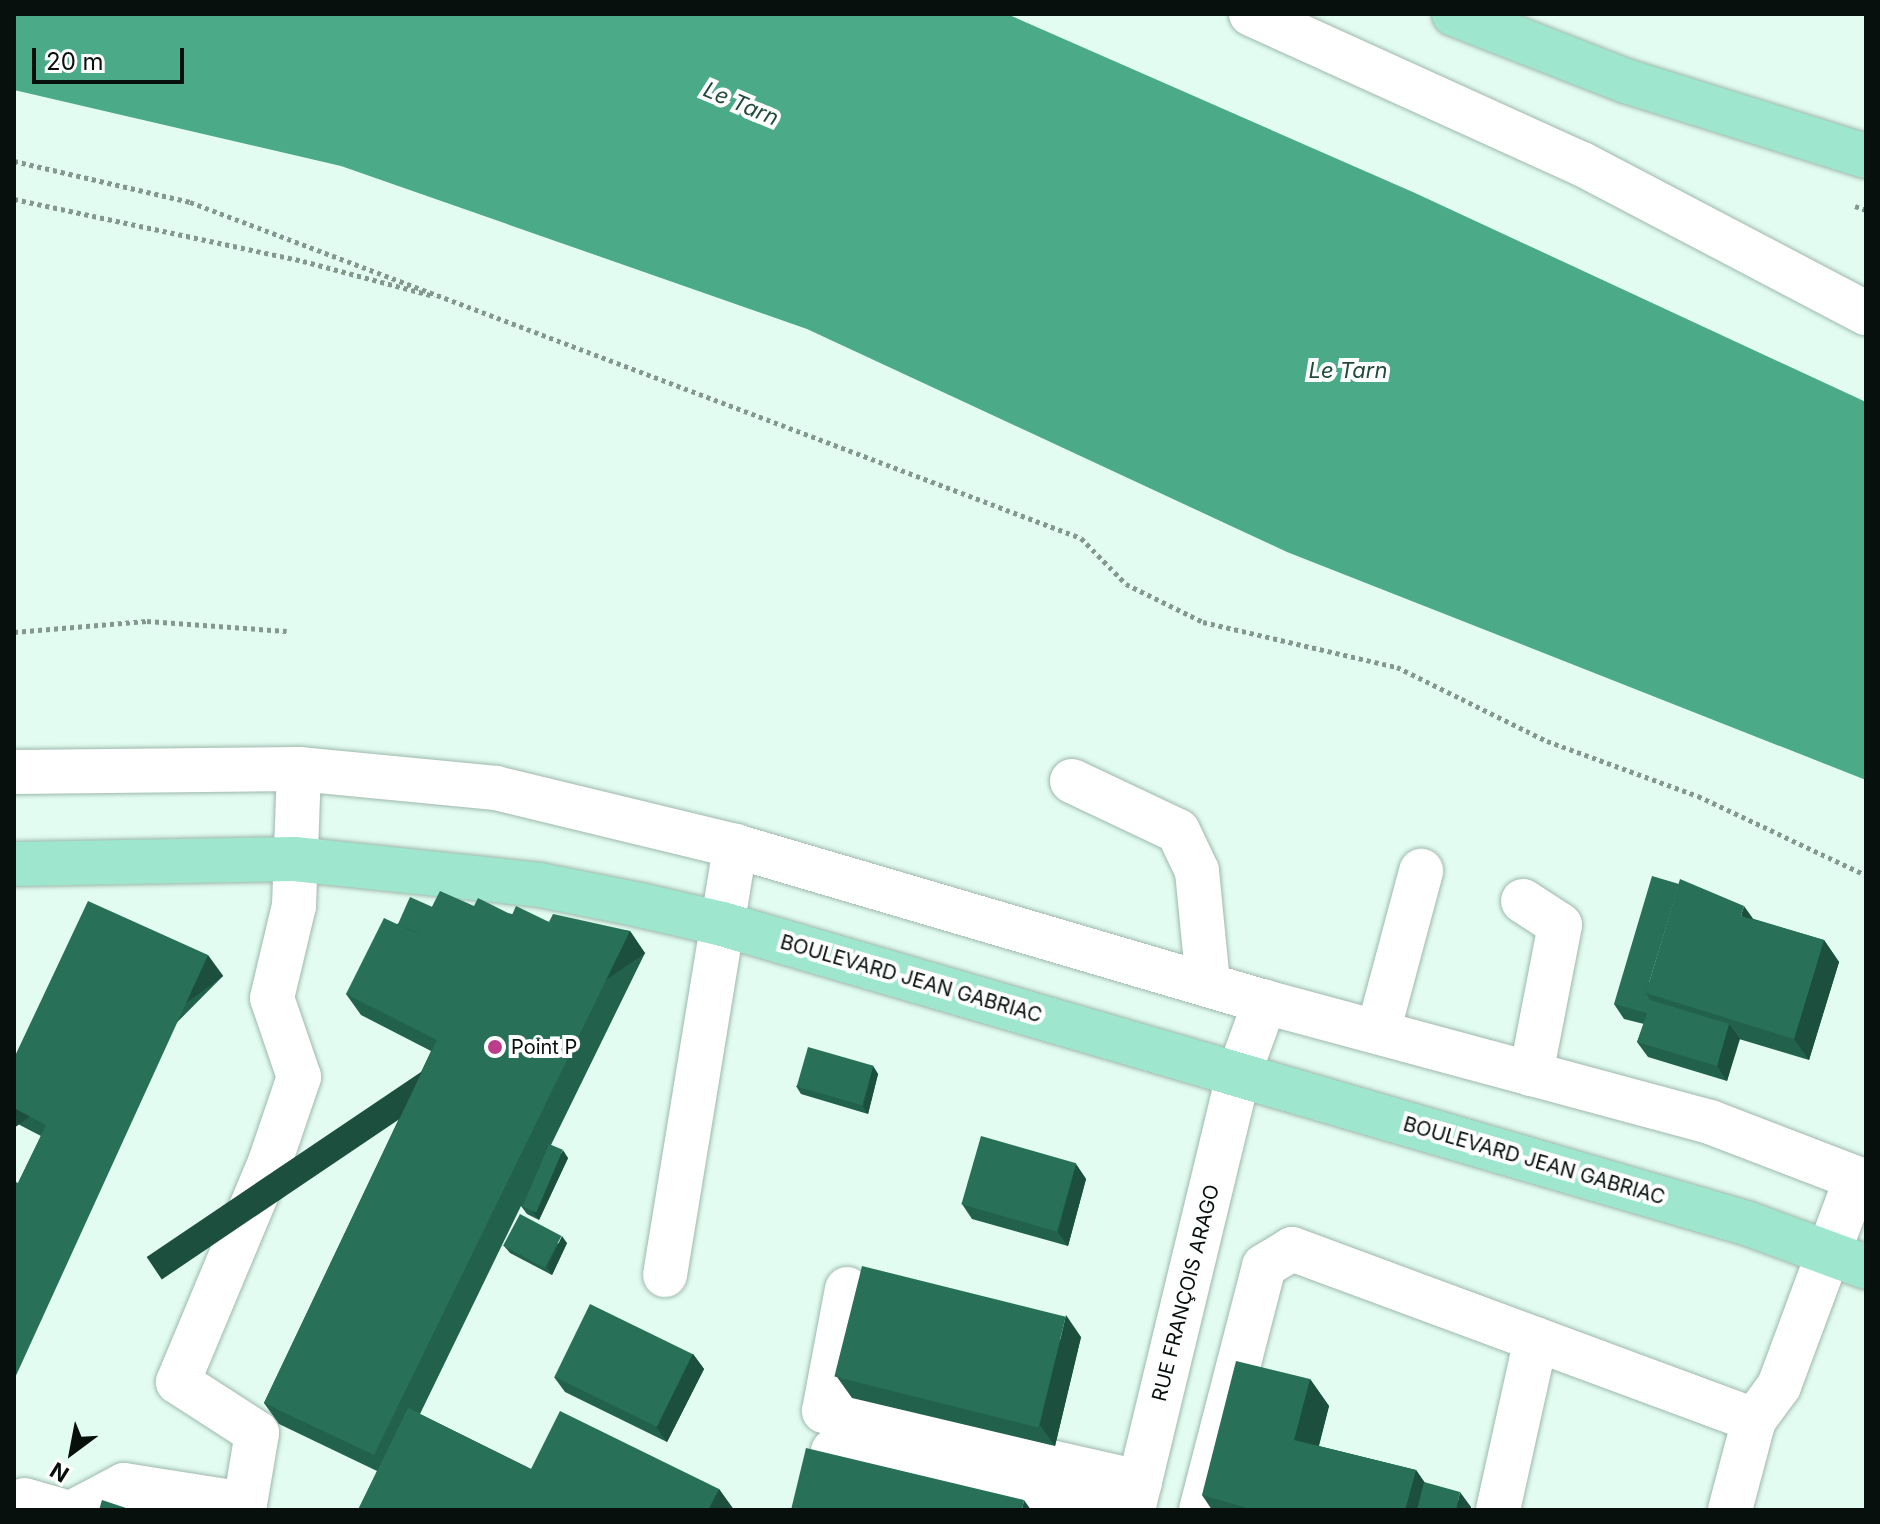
<!DOCTYPE html>
<html>
<head>
<meta charset="utf-8">
<style>
  body { margin:0 }
  #map { position:relative; width:1880px; height:1524px; overflow:hidden; background:#e2fcf1; font-family:Inter,sans-serif }
  div>[style] { position:absolute }
  .water>* { inset:0; background:#4baa88 }
  .path>* { height:5px; margin-top:-2.5px; transform-origin:0; background:repeating-linear-gradient(90deg,#859890 0 4px,transparent 0 8px) }
  .roads { filter:drop-shadow(0 0 2px #9fb8ad) drop-shadow(0 0 2px #9fb8ad) }
  .minor>* { height:44px; margin:-22px; padding:0 22px; transform-origin:22px; border-radius:22px; background:#fff }
  .major>* { height:44px; margin:-22px; padding:0 22px; transform-origin:22px; border-radius:22px; background:#9ee6cd }
  .wall>* { inset:0; background:#22614c }
  .shaded-wall>* { inset:0; background:#1c4f3e; transform-origin:0 0 }
  .building>* { inset:0; background:#287158; transform-origin:0 0 }
  .dots>* { width:22px; height:22px; translate:-50% -50%; box-sizing:border-box; border:4px solid #fff; border-radius:50% }
  span { translate:-50% -50%; white-space:nowrap; text-align:center; line-height:1.15; -webkit-text-stroke:8px #fff; paint-order:stroke }
  .street-label { font-size:20px; color:#07100c }
  .poi-label { font-size:20px; color:#07100c }
  .left { translate:0 -50%; text-align:left }
  .water-label { font-size:22px; color:#214a3b; font-style:italic }
  .frame { position:absolute; inset:0; border:16px solid #07100c; pointer-events:none }
  .north { position:absolute; left:32px; top:1412px; width:80px; height:80px; -webkit-text-stroke:6px #fff; paint-order:stroke; rotate:212deg; font-size:22px; font-weight:700; line-height:32px; text-align:center; color:#07100c }
  .north::after { content:''; display:block; margin:auto; width:28px; height:36px; background:#07100c; clip-path:polygon(50% 0,100% 100%,50% 72%,0 100%) }
  .scale { position:absolute; left:32px; top:48px; width:152px; height:36px; box-sizing:border-box; border:4px solid #07100c; border-top:0; padding-left:10px; font-size:24px; line-height:28px; white-space:nowrap; color:#07100c; -webkit-text-stroke:6px #fff; paint-order:stroke }
</style>
</head>
<body>
<div id="map">
  <div class="water">
    <div style="clip-path:polygon(14px 14px,1007px 14px,1415px 193px,1866px 402px,1866px 780px,1287px 552px,807px 329px,341px 166px,14px 90px)"></div>
  </div>
  <div class="path">
    <div style="left:14px;top:161px;width:181px;rotate:13.1deg"></div>
    <div style="left:190px;top:202px;width:952px;rotate:20.66deg"></div>
    <div style="left:1081px;top:538px;width:64px;rotate:45.6deg"></div>
    <div style="left:1126px;top:584px;width:86px;rotate:26.3deg"></div>
    <div style="left:1203px;top:622px;width:199px;rotate:13.1deg"></div>
    <div style="left:1397px;top:667px;width:167px;rotate:26.3deg"></div>
    <div style="left:1547px;top:741px;width:161px;rotate:20deg"></div>
    <div style="left:1698px;top:796px;width:186px;rotate:25.2deg"></div>
    <div style="left:14px;top:199px;width:296px;rotate:12.1deg"></div>
    <div style="left:303px;top:261px;width:136px;rotate:15deg"></div>
    <div style="left:1855px;top:206px;width:12px;rotate:20deg"></div>
    <div style="left:14px;top:632px;width:133px;rotate:-4.7deg"></div>
    <div style="left:147px;top:621px;width:140px;rotate:4.1deg"></div>
  </div>
  <div class="roads">
    <div class="minor">
      <div style="left:1251px;top:14px;width:363px;rotate:24.4deg"></div>
      <div style="left:1582px;top:164px;width:321px;rotate:27.7deg"></div>
      <div style="left:14px;top:772px;width:285px;rotate:-0.6deg"></div>
      <div style="left:299px;top:769px;width:198px;rotate:5.5deg"></div>
      <div style="left:496px;top:788px;width:246px;rotate:13.6deg"></div>
      <div style="left:735px;top:846px;width:552px;rotate:16.4deg"></div>
      <div style="left:1265px;top:1002px;width:461px;rotate:15.1deg"></div>
      <div style="left:1710px;top:1122px;width:167px;rotate:21deg"></div>
      <div style="left:1072px;top:781px;width:117px;rotate:25.3deg"></div>
      <div style="left:1178px;top:831px;width:44px;rotate:64.6deg"></div>
      <div style="left:1197px;top:871px;width:114px;rotate:84.4deg"></div>
      <div style="left:1523px;top:901px;width:44px;rotate:33deg"></div>
      <div style="left:1560px;top:925px;width:152px;rotate:101deg"></div>
      <div style="left:1378px;top:1032px;width:167px;rotate:-75deg"></div>
      <div style="left:665px;top:1275px;width:435px;rotate:-80.7deg"></div>
      <div style="left:847px;top:1289px;width:124px;rotate:100.7deg"></div>
      <div style="left:824px;top:1411px;width:324px;rotate:12.7deg"></div>
      <div style="left:833px;top:1451px;width:281px;rotate:12.1deg"></div>
      <div style="left:24px;top:1500px;width:37px;rotate:16deg"></div>
      <div style="left:77px;top:1510px;width:53px;rotate:-28deg"></div>
      <div style="left:124px;top:1485px;width:122px;rotate:8.9deg"></div>
      <div style="left:245px;top:1504px;width:72px;rotate:-80.4deg"></div>
      <div style="left:257px;top:1433px;width:94px;rotate:-147.2deg"></div>
      <div style="left:178px;top:1382px;width:238px;rotate:-67.3deg"></div>
      <div style="left:270px;top:1162px;width:90px;rotate:-71.2deg"></div>
      <div style="left:299px;top:1077px;width:83px;rotate:-108.9deg"></div>
      <div style="left:272px;top:998px;width:95px;rotate:-76.6deg"></div>
      <div style="left:294px;top:906px;width:137px;rotate:-87.9deg"></div>
      <div style="left:1133px;top:1510px;width:447px;rotate:-76.4deg"></div>
      <div style="left:1238px;top:1076px;width:79px;rotate:-70deg"></div>
      <div style="left:1201px;top:1510px;width:252px;rotate:-75.5deg"></div>
      <div style="left:1264px;top:1266px;width:33px;rotate:-31deg"></div>
      <div style="left:1292px;top:1249px;width:493px;rotate:20.3deg"></div>
      <div style="left:1754px;top:1420px;width:42px;rotate:-53.7deg"></div>
      <div style="left:1779px;top:1386px;width:221px;rotate:-69.6deg"></div>
      <div style="left:1498px;top:1510px;width:175px;rotate:-77.5deg"></div>
      <div style="left:1730px;top:1510px;width:93px;rotate:-75.1deg"></div>
    </div>
    <div class="major">
      <div style="left:1454px;top:14px;width:185px;rotate:21.3deg"></div>
      <div style="left:1626px;top:81px;width:251px;rotate:17.4deg"></div>
      <div style="left:14px;top:864px;width:280px;rotate:-1deg"></div>
      <div style="left:294px;top:859px;width:247px;rotate:6deg"></div>
      <div style="left:540px;top:885px;width:102px;rotate:11.3deg"></div>
      <div style="left:640px;top:905px;width:84px;rotate:13deg"></div>
      <div style="left:722px;top:924px;width:1067px;rotate:16.28deg"></div>
      <div style="left:1746px;top:1223px;width:128px;rotate:20.1deg"></div>
    </div>
  </div>
  <div class="wall">
    <div style="clip-path:polygon(474px 906px,549px 922px,630px 931px,645px 953px,551px 1145px,568px 1158px,539px 1220px,527px 1214px,521px 1206px,420px 1414px,531px 1469px,719px 1489px,734px 1510px,358px 1510px,377px 1471px,279px 1424px,264px 1403px,431px 1051px,361px 1015px,346px 994px,397px 924px,432px 907px)"></div>
    <div style="clip-path:polygon(1754px 919px,1824px 940px,1839px 962px,1809px 1060px,1739px 1039px,1727px 1081px,1648px 1057px,1637px 1042px,1644px 1024px,1624px 1019px,1614px 1004px)"></div>
    <div style="clip-path:polygon(223px 976px,18px 1183px,41px 1136px,14px 1122px,14px 1058px)"></div>
    <div style="clip-path:polygon(873px 1066px,878px 1074px,868px 1114px,801px 1094px,796px 1086px)"></div>
    <div style="clip-path:polygon(1076px 1164px,1086px 1179px,1068px 1246px,972px 1219px,962px 1204px)"></div>
    <div style="clip-path:polygon(567px 1243px,552px 1275px,510px 1253px,504px 1246px)"></div>
    <div style="clip-path:polygon(1081px 1337px,1055px 1446px,852px 1398px,837px 1377px)"></div>
    <div style="clip-path:polygon(693px 1354px,704px 1369px,667px 1442px,565px 1392px,554px 1377px)"></div>
    <div style="clip-path:polygon(1310px 1379px,1329px 1406px,1319px 1446px,1416px 1470px,1424px 1482px,1471px 1507px,1470px 1510px,1212px 1510px,1202px 1495px)"></div>
  </div>
  <div class="shaded-wall">
    <div style="clip-path:polygon(1744px 906px,1759px 927px,1741px 916px)"></div>
    <div style="left:630px;top:931px;width:27px;height:583px;rotate:56deg"></div>
    <div style="clip-path:polygon(1824px 940px,1839px 962px,1809px 1060px,1794px 1039px)"></div>
    <div style="left:208px;top:955px;width:26px;height:467px;rotate:54deg"></div>
    <div style="clip-path:polygon(1729px 1024px,1740px 1039px,1727px 1081px,1717px 1066px)"></div>
    <div style="clip-path:polygon(873px 1066px,878px 1074px,868px 1114px,863px 1107px)"></div>
    <div style="clip-path:polygon(563px 1150px,568px 1158px,539px 1220px,533px 1212px)"></div>
    <div style="clip-path:polygon(1076px 1164px,1086px 1179px,1068px 1246px,1058px 1232px)"></div>
    <div style="clip-path:polygon(562px 1236px,567px 1243px,552px 1275px,547px 1267px)"></div>
    <div style="clip-path:polygon(1066px 1315px,1081px 1337px,1055px 1446px,1040px 1425px)"></div>
    <div style="clip-path:polygon(693px 1354px,704px 1369px,667px 1442px,656px 1427px)"></div>
    <div style="clip-path:polygon(1310px 1379px,1329px 1406px,1313px 1467px,1294px 1440px)"></div>
    <div style="clip-path:polygon(1416px 1470px,1435px 1497px,1432px 1510px,1405px 1510px)"></div>
    <div style="clip-path:polygon(719px 1489px,734px 1510px,708px 1510px)"></div>
    <div style="clip-path:polygon(1460px 1492px,1471px 1507px,1470px 1510px,1456px 1510px)"></div>
    <div style="clip-path:polygon(1024px 1500px,1031px 1510px,1022px 1510px)"></div>
  </div>
  <div class="building">
    <div style="clip-path:polygon(1652px 876px,1679px 884px,1646px 993px,1650px 1000px,1729px 1024px,1717px 1066px,1637px 1042px,1647px 1013px,1614px 1004px)"></div>
    <div style="clip-path:polygon(1680px 879px,1744px 906px,1741px 916px,1824px 940px,1794px 1039px,1646px 993px)"></div>
    <div style="clip-path:polygon(440px 891px,474px 906px,478px 898px,512px 915px,516px 906px,549px 922px,553px 914px,630px 931px,374px 1455px,264px 1403px,437px 1040px,346px 994px,384px 918px,418px 934px)"></div>
    <div style="left:410px;top:897px;width:24px;height:30px;rotate:24deg"></div>
    <div style="clip-path:polygon(88px 901px,208px 955px,14px 1380px,14px 1181px,18px 1183px,46px 1125px,14px 1108px,14px 1058px)"></div>
    <div style="left:808px;top:1047px;width:68px;height:41px;rotate:16deg"></div>
    <div style="left:981px;top:1136px;width:99px;height:71px;rotate:16deg"></div>
    <div style="left:549px;top:1144px;width:15px;height:68px;rotate:23deg"></div>
    <div style="left:520px;top:1214px;width:47px;height:36px;rotate:28deg"></div>
    <div style="left:862px;top:1266px;width:210px;height:114px;rotate:14deg"></div>
    <div style="left:590px;top:1304px;width:114px;height:81px;rotate:26deg"></div>
    <div style="clip-path:polygon(1236px 1361px,1310px 1379px,1294px 1440px,1416px 1470px,1405px 1510px,1246px 1510px,1247px 1508px,1202px 1495px)"></div>
    <div style="clip-path:polygon(408px 1408px,531px 1469px,560px 1411px,719px 1489px,708px 1510px,358px 1510px)"></div>
    <div style="clip-path:polygon(806px 1448px,1024px 1500px,1022px 1510px,791px 1510px)"></div>
    <div style="clip-path:polygon(1424px 1482px,1460px 1492px,1456px 1510px,1417px 1510px)"></div>
    <div style="clip-path:polygon(102px 1500px,132px 1510px,99px 1510px)"></div>
  </div>
  <div class="dots">
    <div style="left:495px;top:1047px;background:#bc3d8a"></div>
  </div>
  <div class="street-label">
    <span style="left:911px;top:979px;rotate:16deg">BOULEVARD JEAN GABRIAC</span>
    <span style="left:1534px;top:1161px;rotate:16deg">BOULEVARD JEAN GABRIAC</span>
    <span style="left:1186px;top:1293px;rotate:-76deg">RUE FRANÇOIS ARAGO</span>
  </div>
  <div class="poi-label">
    <span class="left" style="left:511px;top:1047px">Point P</span>
  </div>
  <div class="water-label">
    <span style="left:741px;top:104px;rotate:23deg">Le Tarn</span>
    <span style="left:1348px;top:371px">Le Tarn</span>
  </div>
  <div class="frame"></div>
  <div class="north">N</div>
  <div class="scale">20 m</div>
</div>
</body>
</html>
